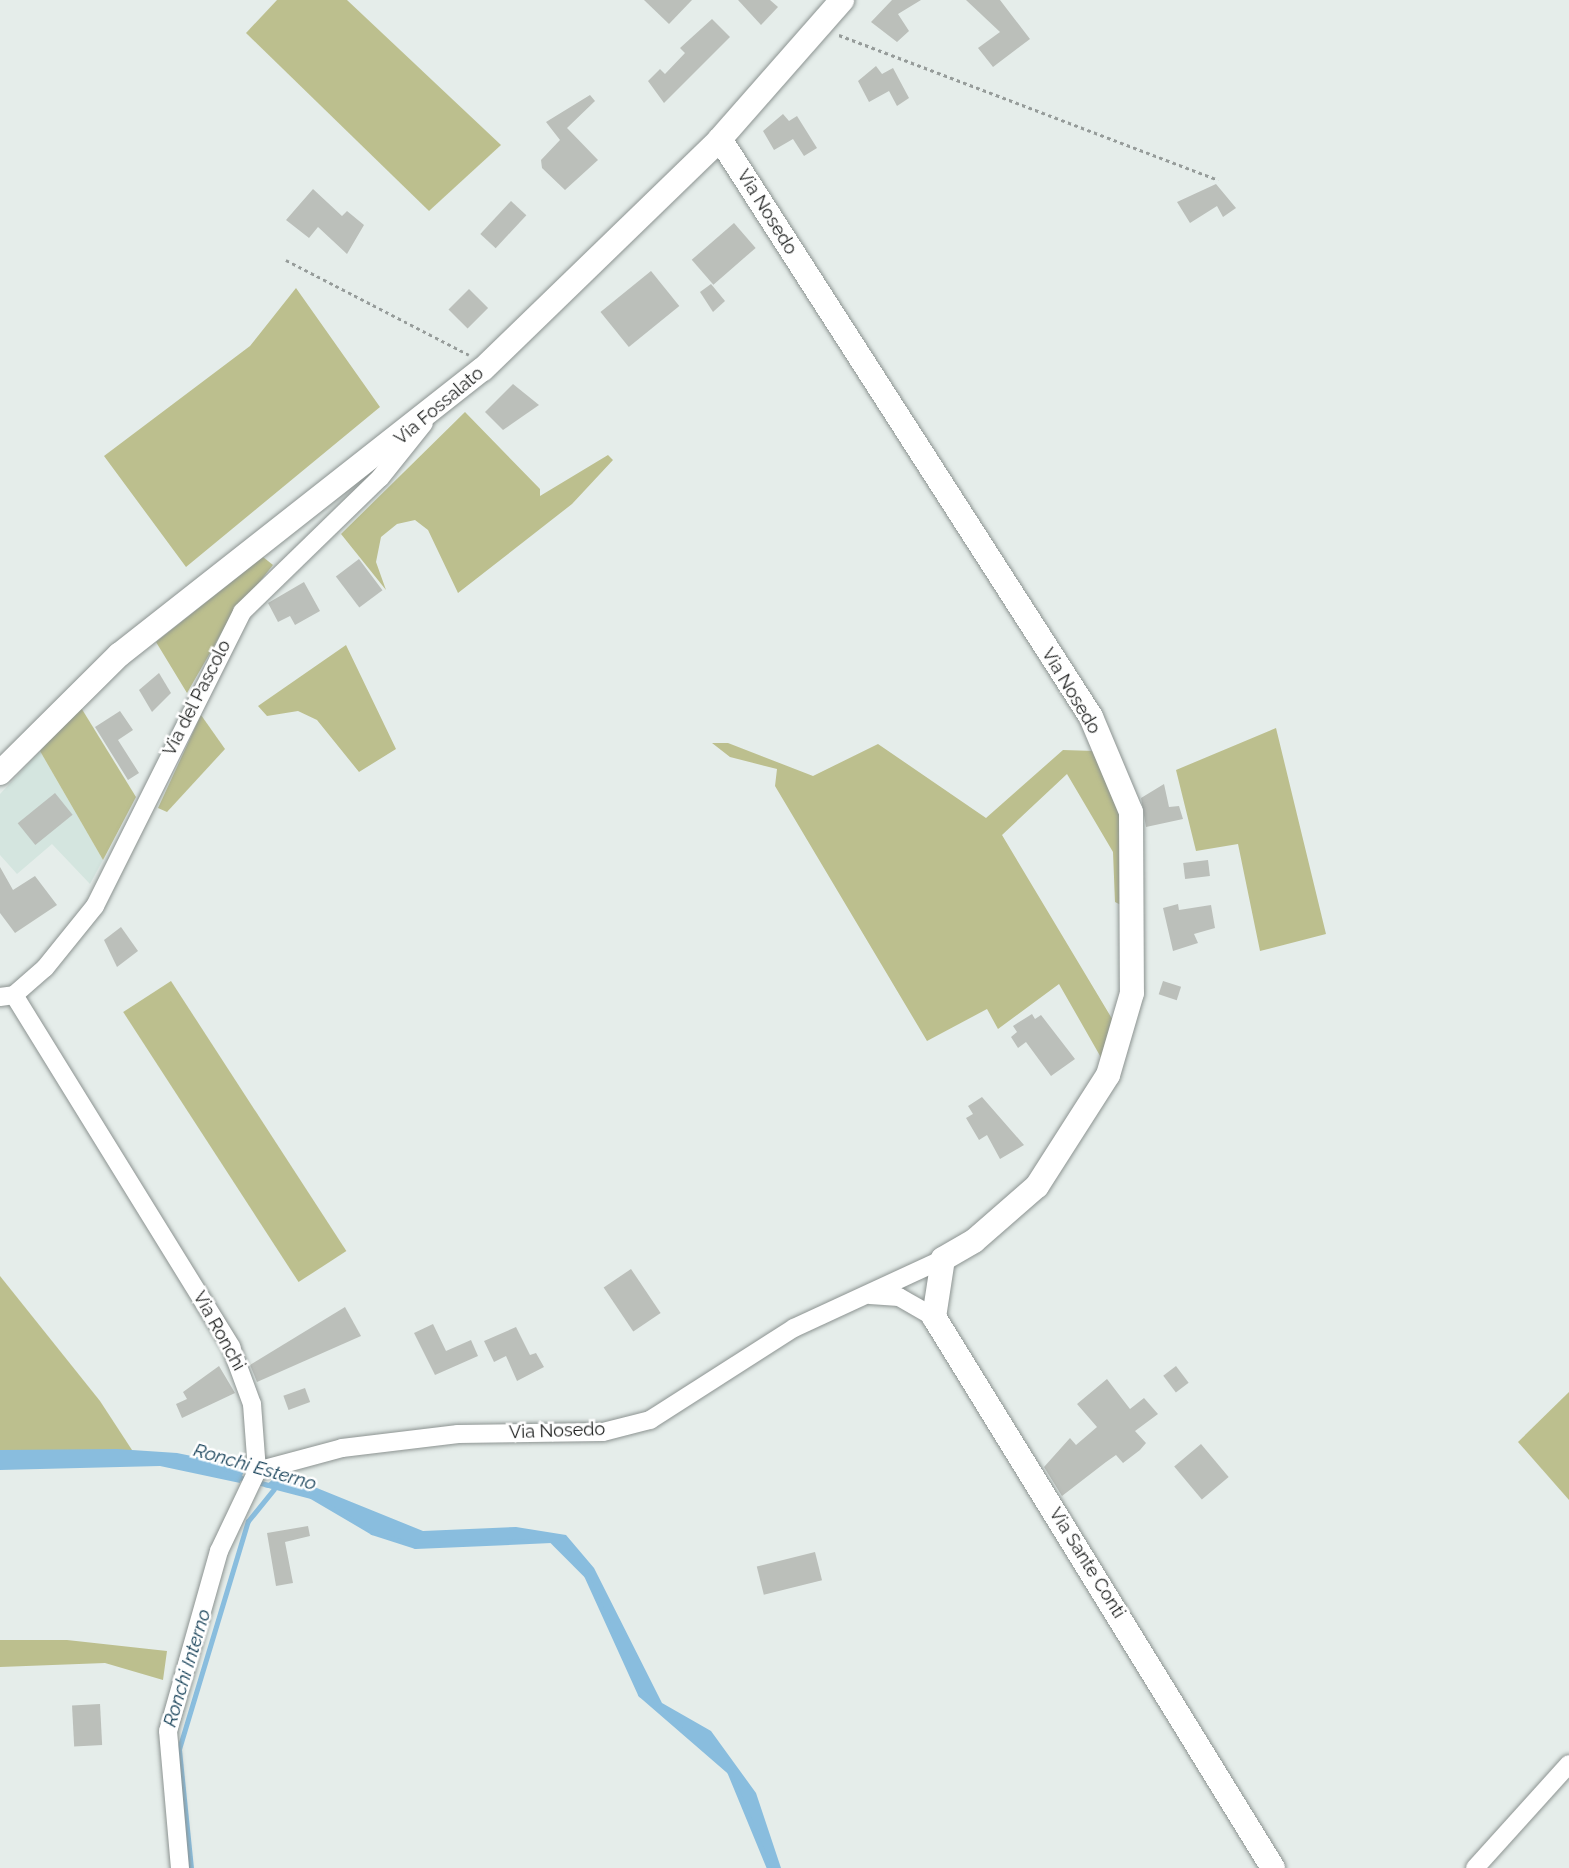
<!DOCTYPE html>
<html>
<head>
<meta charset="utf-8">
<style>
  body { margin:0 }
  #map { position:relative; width:1569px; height:1868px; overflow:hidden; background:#e5edea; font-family:Raleway,sans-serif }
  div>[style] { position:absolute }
  .built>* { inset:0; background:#d4e5df }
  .green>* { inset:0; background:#bcbf8e; transform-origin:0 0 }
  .water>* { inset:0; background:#89bdde }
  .stream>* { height:5px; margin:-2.5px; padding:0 2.5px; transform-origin:2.5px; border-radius:2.5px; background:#89bdde }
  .building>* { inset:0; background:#bbbfba; transform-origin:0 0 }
  .path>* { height:2.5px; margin-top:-1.25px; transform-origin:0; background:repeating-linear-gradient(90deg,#969c9a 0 3.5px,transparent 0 7px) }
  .roads { filter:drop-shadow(0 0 2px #8c9391) drop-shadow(0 0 2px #8c9391) }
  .street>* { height:18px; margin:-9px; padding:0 9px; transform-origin:9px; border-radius:9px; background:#fff }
  .secondary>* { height:24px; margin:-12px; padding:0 12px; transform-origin:12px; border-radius:12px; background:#fff }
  span { translate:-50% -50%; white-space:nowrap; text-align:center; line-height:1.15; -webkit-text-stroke:5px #fff; paint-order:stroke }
  .street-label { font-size:18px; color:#1c1e1d }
  .water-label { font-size:19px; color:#19435a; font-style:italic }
</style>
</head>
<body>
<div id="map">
  <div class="built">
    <div style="clip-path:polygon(40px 751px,103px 860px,90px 884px,52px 844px,17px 874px,0 855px,0 794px)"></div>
  </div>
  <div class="green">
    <div style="clip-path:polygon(277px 0,347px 0,501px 145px,429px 211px,246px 33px)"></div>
    <div style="clip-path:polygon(296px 288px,380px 407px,186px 567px,104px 456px,250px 346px)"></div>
    <div style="clip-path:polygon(465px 412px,540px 489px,540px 496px,608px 455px,613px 460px,572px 504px,458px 593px,428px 530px,415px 520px,397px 524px,381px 537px,376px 562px,386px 590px,341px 534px)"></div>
    <div style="clip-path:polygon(263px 557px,273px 565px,229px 620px,187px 693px,156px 642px)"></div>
    <div style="clip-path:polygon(346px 645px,396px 749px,359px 772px,317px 720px,298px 711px,267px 716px,258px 706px)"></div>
    <div style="clip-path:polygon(80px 706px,136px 797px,103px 860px,40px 751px)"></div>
    <div style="clip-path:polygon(201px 715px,225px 749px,167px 812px,158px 808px)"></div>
    <div style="clip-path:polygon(1276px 728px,1326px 934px,1260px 951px,1238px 844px,1196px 851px,1176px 770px)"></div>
    <div style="clip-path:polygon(712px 743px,728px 743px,813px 776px,878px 744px,986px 818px,1063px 750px,1095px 751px,1122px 806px,1121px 905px,1115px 902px,1113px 852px,1067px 774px,1002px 835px,1114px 1022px,1103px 1061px,1059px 984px,998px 1029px,987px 1009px,927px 1041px,775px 786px,777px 769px,730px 757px)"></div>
    <div style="left:171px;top:981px;width:322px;height:57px;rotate:57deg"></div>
    <div style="clip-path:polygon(0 1276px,100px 1401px,132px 1450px,0 1450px)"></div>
    <div style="clip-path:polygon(1569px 1392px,1569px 1500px,1518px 1442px)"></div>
    <div style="clip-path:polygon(0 1640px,67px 1640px,167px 1651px,163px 1680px,105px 1663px,0 1667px)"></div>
  </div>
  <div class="water">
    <div style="clip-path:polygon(117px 1449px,177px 1453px,245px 1467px,240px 1483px,160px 1466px,0 1470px,0 1450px)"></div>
    <div style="clip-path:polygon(273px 1479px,307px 1484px,423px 1531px,516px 1527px,566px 1535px,594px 1568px,662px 1703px,711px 1731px,756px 1793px,781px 1868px,769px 1868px,729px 1771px,640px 1694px,586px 1575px,551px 1540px,415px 1546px,372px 1532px,311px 1496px,264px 1487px)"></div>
  </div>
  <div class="stream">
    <div style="left:222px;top:1473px;width:92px;rotate:14.5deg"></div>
    <div style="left:311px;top:1496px;width:71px;rotate:30.5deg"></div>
    <div style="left:372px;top:1532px;width:45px;rotate:18deg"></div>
    <div style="left:415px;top:1546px;width:136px;rotate:-2.5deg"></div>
    <div style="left:551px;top:1540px;width:49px;rotate:45deg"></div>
    <div style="left:586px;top:1575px;width:131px;rotate:65.6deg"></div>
    <div style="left:640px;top:1694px;width:118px;rotate:40.9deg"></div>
    <div style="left:729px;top:1771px;width:105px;rotate:67.6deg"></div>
    <div style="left:191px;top:1868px;width:120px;rotate:-95.8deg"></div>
    <div style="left:179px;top:1749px;width:238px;rotate:-73.2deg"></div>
    <div style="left:248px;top:1521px;width:41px;rotate:-50.9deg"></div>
  </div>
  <div class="building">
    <div style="clip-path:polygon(644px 0,692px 0,669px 24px)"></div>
    <div style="clip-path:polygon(738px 0,770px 0,778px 7px,761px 25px)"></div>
    <div style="clip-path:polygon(892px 0,921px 0,898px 14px,909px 31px,897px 42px,871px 22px)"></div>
    <div style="clip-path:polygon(966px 0,1000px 0,1030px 39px,993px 67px,978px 48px,1000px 32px)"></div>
    <div style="clip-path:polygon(712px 19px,730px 37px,664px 103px,648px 81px,660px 69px,665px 74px,685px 53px,680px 48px)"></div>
    <div style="clip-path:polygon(876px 66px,882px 74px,893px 68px,909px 98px,897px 106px,889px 91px,869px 102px,858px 81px)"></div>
    <div style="clip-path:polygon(590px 95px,595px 101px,567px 128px,598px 160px,565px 190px,542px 168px,541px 160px,560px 140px,546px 122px)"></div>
    <div style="clip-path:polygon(783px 114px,789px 121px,797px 116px,817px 148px,804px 156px,793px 139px,774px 150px,763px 131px)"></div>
    <div style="clip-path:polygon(1216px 184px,1236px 208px,1223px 217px,1217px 206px,1190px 223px,1177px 202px)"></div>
    <div style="clip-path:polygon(313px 189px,342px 216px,347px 211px,364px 225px,347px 254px,318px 227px,309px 238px,286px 220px)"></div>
    <div style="left:511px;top:201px;width:21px;height:45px;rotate:43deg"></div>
    <div style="left:734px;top:223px;width:33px;height:56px;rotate:49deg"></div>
    <div style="left:651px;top:271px;width:45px;height:65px;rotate:51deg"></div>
    <div style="clip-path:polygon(711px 284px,725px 301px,713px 312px,700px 292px)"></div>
    <div style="left:469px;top:289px;width:27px;height:29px;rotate:45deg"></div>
    <div style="clip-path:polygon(513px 384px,539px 405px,503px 430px,485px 412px)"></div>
    <div style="left:359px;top:559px;width:39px;height:29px;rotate:53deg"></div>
    <div style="clip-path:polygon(304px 582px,320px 611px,295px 625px,290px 616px,278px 622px,268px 603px)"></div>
    <div style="clip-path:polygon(159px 673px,171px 693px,152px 712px,139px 690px)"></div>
    <div style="clip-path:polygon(120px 711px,133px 730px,118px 740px,139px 773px,128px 780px,95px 727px)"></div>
    <div style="clip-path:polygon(1164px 784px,1169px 807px,1179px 806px,1183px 819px,1146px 827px,1141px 798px)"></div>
    <div style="left:55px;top:793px;width:28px;height:48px;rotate:51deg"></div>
    <div style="left:1208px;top:860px;width:16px;height:25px;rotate:83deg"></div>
    <div style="clip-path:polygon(0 867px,13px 890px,35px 876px,57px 905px,15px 933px,0 913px)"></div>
    <div style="clip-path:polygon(1178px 904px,1179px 910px,1211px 905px,1215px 928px,1194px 934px,1198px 943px,1173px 951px,1163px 908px)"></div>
    <div style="clip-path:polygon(121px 927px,138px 951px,117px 967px,104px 940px)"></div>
    <div style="left:1163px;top:981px;width:19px;height:14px;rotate:18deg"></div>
    <div style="clip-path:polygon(1032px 1014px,1035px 1019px,1041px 1015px,1075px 1059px,1051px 1076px,1026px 1042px,1018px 1048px,1011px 1037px,1017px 1032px,1013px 1026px)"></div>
    <div style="clip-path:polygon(982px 1097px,1024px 1145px,1000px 1159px,987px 1135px,979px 1140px,966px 1118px,973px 1114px,968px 1106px)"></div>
    <div style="left:631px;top:1269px;width:53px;height:33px;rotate:56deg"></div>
    <div style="clip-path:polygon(345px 1307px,361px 1336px,257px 1382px,250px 1365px)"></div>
    <div style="clip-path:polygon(433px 1324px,446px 1351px,471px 1340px,478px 1356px,435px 1375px,414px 1333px)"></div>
    <div style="clip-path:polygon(516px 1327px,530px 1355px,536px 1353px,544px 1367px,517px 1381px,506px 1356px,494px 1362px,484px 1341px)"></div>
    <div style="clip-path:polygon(219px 1366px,235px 1393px,182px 1418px,176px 1404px,187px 1399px,183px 1392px)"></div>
    <div style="left:1176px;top:1366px;width:21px;height:16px;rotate:53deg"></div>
    <div style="clip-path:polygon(1107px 1379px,1130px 1409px,1144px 1398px,1158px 1414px,1135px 1431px,1146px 1443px,1140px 1450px,1123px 1463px,1116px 1455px,1106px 1462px,1062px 1496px,1044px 1467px,1070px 1438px,1076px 1445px,1097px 1427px,1077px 1404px)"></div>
    <div style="left:305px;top:1388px;width:15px;height:23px;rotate:70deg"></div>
    <div style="left:1201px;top:1444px;width:43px;height:35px;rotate:50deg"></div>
    <div style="clip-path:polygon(308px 1526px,310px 1536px,285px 1542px,293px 1583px,276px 1586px,267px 1533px)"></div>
    <div style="left:815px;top:1552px;width:29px;height:60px;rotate:76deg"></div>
    <div style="left:100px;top:1704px;width:41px;height:28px;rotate:87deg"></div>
  </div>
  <div class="path">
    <div style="left:839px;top:35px;width:406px;rotate:20.9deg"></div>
    <div style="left:286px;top:260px;width:206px;rotate:27.4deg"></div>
  </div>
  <div class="roads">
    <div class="street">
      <div style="left:14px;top:995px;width:414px;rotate:58.3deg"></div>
      <div style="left:231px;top:1347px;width:61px;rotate:69.8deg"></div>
      <div style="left:252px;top:1404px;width:67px;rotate:85.7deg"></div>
      <div style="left:257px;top:1471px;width:89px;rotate:115.4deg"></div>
      <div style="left:219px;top:1551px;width:187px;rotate:105.8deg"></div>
      <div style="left:168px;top:1731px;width:138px;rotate:85deg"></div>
      <div style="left:0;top:997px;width:14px;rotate:-8deg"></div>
      <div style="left:14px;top:995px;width:41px;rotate:-41.1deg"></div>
      <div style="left:45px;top:968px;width:80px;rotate:-51.1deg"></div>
      <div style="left:95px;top:906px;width:329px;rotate:-63.4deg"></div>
      <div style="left:242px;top:612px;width:192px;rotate:-44.2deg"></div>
      <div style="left:380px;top:478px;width:70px;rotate:-51.3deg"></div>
      <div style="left:870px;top:1295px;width:29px;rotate:4deg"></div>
      <div style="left:899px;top:1297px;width:40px;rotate:29.7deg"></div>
      <div style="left:257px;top:1471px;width:88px;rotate:-15.1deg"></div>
      <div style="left:342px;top:1448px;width:117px;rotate:-6.9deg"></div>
      <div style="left:458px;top:1434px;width:145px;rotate:-0.8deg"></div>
      <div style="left:603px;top:1432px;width:49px;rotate:-14.3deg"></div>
      <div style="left:650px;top:1420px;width:171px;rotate:-32.6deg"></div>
      <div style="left:794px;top:1328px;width:164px;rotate:-24.8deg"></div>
      <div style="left:1475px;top:1868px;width:140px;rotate:-47.9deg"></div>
    </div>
    <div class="secondary">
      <div style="left:720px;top:139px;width:687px;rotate:57.3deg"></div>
      <div style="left:1091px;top:717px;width:103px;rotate:67.2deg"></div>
      <div style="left:1131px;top:812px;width:181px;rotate:89.7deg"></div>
      <div style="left:1132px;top:993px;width:85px;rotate:106.3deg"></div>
      <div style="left:1108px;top:1075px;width:132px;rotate:122.6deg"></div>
      <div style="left:1037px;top:1186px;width:84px;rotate:138.9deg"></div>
      <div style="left:974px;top:1241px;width:36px;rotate:150deg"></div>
      <div style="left:943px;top:1259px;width:59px;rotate:98.8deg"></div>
      <div style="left:934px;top:1317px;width:647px;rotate:58.4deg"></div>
      <div style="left:0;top:773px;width:168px;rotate:-44.8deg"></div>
      <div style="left:119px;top:655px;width:463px;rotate:-38.2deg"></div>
      <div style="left:483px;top:369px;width:330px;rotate:-44.1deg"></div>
      <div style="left:720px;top:139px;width:185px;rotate:-48.7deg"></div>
    </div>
  </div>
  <div class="street-label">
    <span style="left:767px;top:212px;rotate:58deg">Via Nosedo</span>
    <span style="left:439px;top:406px;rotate:-40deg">Via Fossalato</span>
    <span style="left:1071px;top:691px;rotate:59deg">Via Nosedo</span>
    <span style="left:197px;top:698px;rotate:-63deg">Via del Pascolo</span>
    <span style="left:219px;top:1331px;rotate:61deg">Via Ronchi</span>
    <span style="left:557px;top:1431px;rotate:-2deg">Via Nosedo</span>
    <span style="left:1087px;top:1563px;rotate:58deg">Via Sante Conti</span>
  </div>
  <div class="water-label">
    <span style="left:255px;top:1467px;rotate:16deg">Ronchi Esterno</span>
    <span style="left:187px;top:1668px;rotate:-73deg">Ronchi Interno</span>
  </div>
</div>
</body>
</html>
